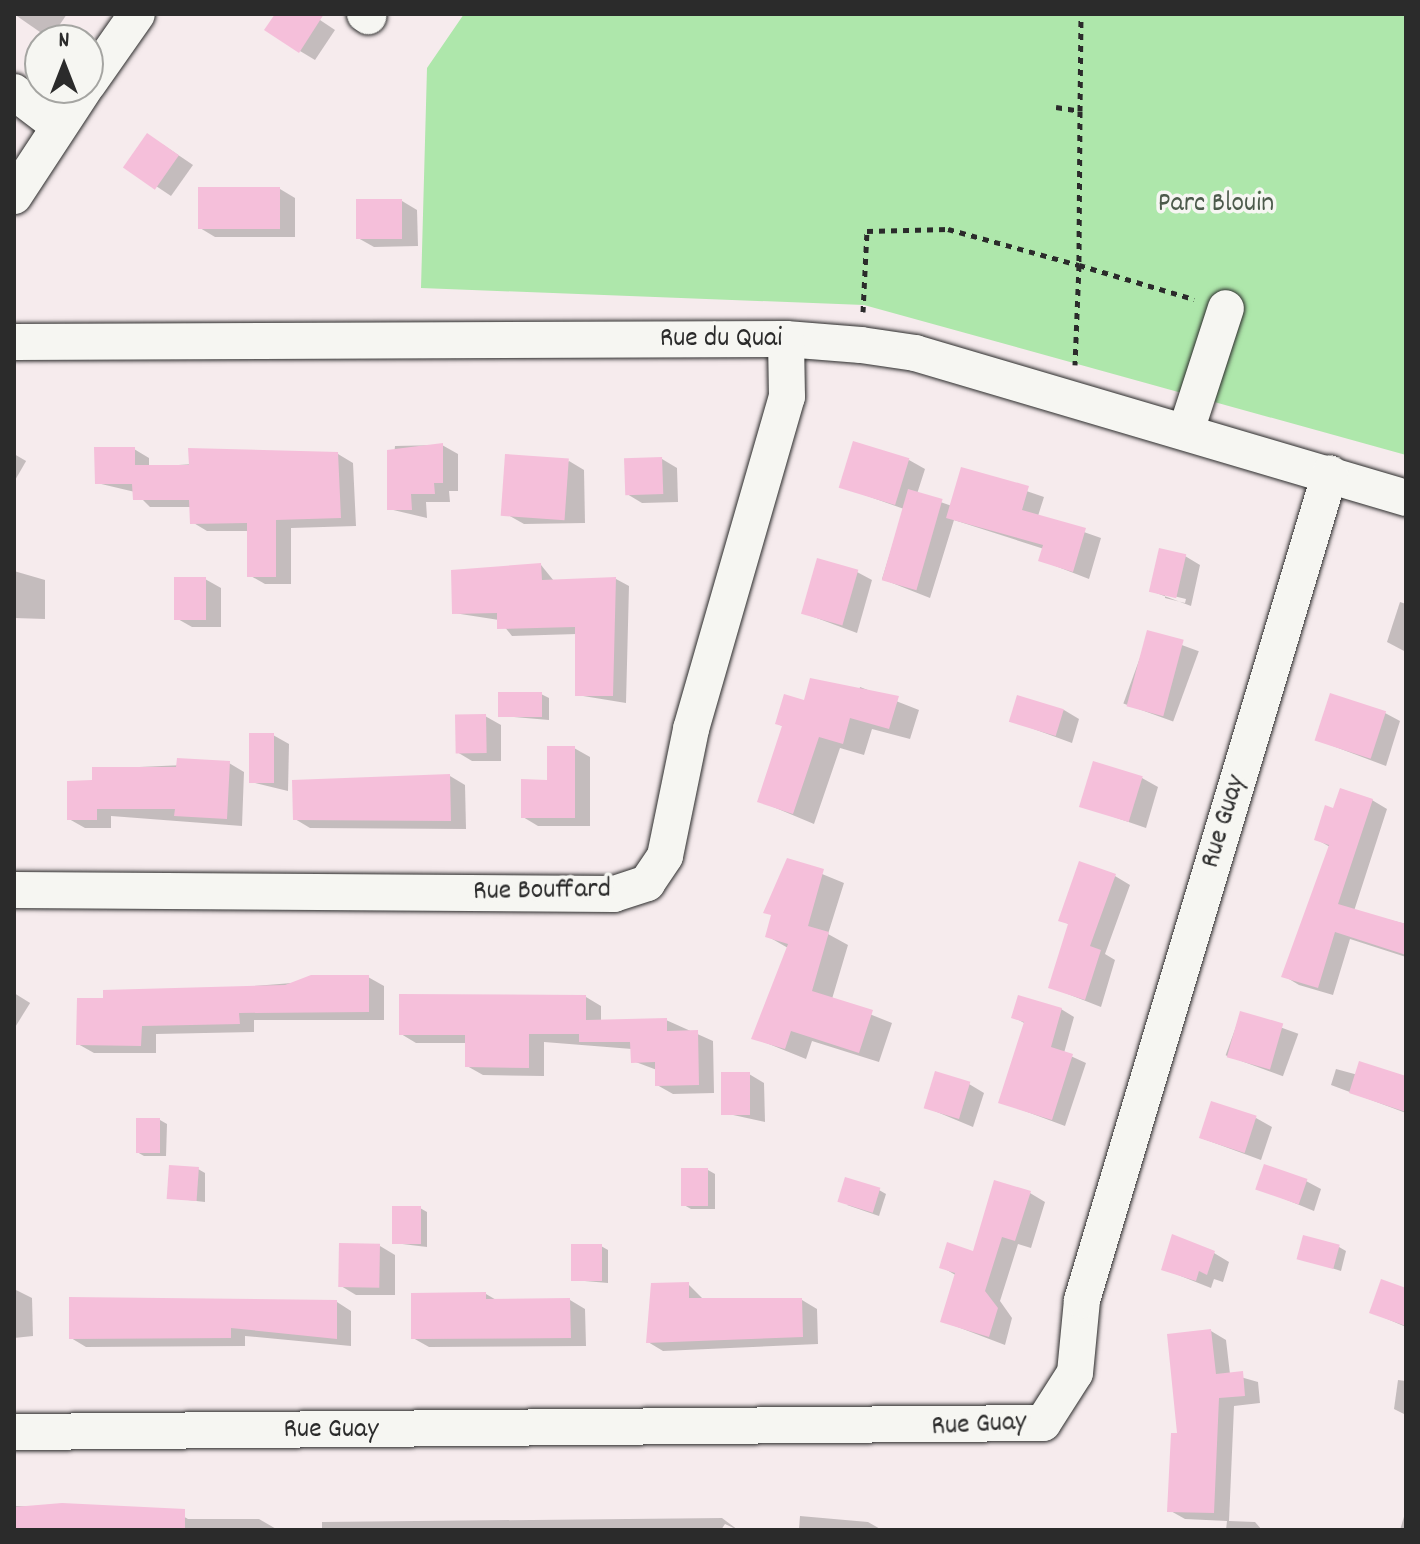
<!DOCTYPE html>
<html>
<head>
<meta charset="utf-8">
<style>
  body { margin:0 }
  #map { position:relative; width:1420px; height:1544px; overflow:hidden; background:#f6ebed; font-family:Dekko,sans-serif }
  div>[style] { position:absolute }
  .green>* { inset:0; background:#aee7ab }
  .shadow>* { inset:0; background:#0003; transform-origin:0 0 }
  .building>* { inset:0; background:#f5bfda; transform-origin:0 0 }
  .path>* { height:5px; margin-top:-2.5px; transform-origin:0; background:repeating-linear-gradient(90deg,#2b2b2b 0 6px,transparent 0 12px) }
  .roads { filter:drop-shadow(0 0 2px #2b2b2b) drop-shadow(0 0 2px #2b2b2b) }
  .minor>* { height:36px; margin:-18px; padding:0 18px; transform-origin:18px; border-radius:18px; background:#f6f6f2 }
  span { translate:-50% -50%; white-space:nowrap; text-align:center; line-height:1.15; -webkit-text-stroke:7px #f6f6f2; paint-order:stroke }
  .park-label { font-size:28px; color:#4c5a4b }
  .street-label { font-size:28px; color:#2b2b2b }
  .frame { position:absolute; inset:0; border:16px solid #2b2b2b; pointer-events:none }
  .north { position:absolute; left:24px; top:24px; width:80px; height:80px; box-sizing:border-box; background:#f6f6f2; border:2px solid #a5a5a2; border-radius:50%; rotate:0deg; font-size:22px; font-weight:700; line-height:32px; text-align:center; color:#2b2b2b }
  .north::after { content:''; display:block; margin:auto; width:28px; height:36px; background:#2b2b2b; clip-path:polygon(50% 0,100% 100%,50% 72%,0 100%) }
</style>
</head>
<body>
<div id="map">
  <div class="green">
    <div style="clip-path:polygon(464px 14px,1406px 14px,1406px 455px,864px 305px,421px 288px,427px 68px)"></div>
  </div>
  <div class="shadow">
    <div style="clip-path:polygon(14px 14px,67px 14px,50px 39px)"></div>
    <div style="clip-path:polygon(277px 14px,311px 14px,335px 30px,315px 60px,300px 51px)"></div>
    <div style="clip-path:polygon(162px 144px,193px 165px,171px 196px,126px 166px)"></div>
    <div style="clip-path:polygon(280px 189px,295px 198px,295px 237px,215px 237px,200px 228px)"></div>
    <div style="clip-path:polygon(402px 201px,417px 210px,418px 246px,374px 247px,358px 238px)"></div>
    <div style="clip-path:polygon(442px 445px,458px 454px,458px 491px,449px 491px,450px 502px,426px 502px,427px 518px,389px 509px,395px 446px)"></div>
    <div style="clip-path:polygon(134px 449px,149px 458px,149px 467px,338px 454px,353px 463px,356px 526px,291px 528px,291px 584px,265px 584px,249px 575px,249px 531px,207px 531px,192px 522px,191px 507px,150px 507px,135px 492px,97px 483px)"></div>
    <div style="left:14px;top:454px;width:14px;height:113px;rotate:30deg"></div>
    <div style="clip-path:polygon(662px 459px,677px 468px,678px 502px,642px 503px,627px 494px)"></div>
    <div style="clip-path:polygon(909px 460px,925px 469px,917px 494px,952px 506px,962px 469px,1044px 497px,1038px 516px,1101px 538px,1089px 579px,1040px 560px,1044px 549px,954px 520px,930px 598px,882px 579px,904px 509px,842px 487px)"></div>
    <div style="clip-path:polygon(569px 461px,584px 470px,585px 523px,524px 524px,508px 515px)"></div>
    <div style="clip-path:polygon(evenodd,1185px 556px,1200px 565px,1191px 606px,1151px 591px,1185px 556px,1165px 594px,1186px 599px,1185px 603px,1165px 598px,1165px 594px)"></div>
    <div style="clip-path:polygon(541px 565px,554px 581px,616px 579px,629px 586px,626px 703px,577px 695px,577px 634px,512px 636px,499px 620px,454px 613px)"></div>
    <div style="clip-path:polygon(14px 571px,45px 580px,45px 619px,14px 618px)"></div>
    <div style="clip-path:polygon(857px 572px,872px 580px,857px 633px,803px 613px)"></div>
    <div style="clip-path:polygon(205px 579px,221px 588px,221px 627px,192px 627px,176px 618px)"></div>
    <div style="clip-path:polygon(1400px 602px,1406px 604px,1406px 652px,1387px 642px)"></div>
    <div style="left:1149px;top:633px;width:53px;height:75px;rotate:20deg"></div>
    <div style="clip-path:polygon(860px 687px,919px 710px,910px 739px,872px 729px,864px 755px,840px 748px,814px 824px,759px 801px,784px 727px,778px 724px,805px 702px,858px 694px)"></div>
    <div style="clip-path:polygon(541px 694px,549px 698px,549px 720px,501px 716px)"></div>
    <div style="clip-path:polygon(1064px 710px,1079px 719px,1072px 743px,1012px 721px)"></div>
    <div style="clip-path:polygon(1385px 713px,1400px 721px,1386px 766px,1317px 740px)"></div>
    <div style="clip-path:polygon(485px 716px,501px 725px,501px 761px,472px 761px,457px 752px)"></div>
    <div style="clip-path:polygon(273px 735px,289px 744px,288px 791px,251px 782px)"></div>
    <div style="clip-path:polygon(574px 748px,590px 757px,590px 826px,538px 826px,523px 817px)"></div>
    <div style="clip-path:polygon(229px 763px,244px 772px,242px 826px,111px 816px,111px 828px,85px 828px,69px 819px,94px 782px,94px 769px)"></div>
    <div style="clip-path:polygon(450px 776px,465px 785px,466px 829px,310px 828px,295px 819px)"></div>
    <div style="clip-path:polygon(1142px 778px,1158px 787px,1146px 828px,1082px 806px)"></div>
    <div style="clip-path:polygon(1372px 800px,1387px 809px,1354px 911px,1406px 924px,1406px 957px,1350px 939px,1333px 995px,1299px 985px,1284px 976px,1330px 847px,1316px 839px,1335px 811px)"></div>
    <div style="clip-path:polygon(788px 860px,844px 883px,828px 934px,848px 945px,832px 999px,892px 1023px,879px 1062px,812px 1041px,806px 1059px,754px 1038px,788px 948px,767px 936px)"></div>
    <div style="clip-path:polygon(1115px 876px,1130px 885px,1105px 954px,1115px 960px,1101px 1007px,1050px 987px,1070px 925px,1061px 920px)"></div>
    <div style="clip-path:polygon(368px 977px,384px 986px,384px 1020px,254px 1020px,254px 1032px,156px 1034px,156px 1053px,94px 1053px,78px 1044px,79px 1000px)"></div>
    <div style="left:14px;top:993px;width:19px;height:89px;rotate:32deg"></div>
    <div style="clip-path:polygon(586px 997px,601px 1006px,601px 1021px,666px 1020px,713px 1041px,714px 1093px,673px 1094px,657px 1085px,657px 1070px,633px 1061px,632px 1049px,544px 1042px,544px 1076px,483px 1075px,467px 1066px,467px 1043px,416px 1043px,401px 1034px)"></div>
    <div style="clip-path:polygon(1061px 1009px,1074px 1017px,1064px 1053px,1086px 1063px,1065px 1126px,1001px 1102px,1026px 1024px,1013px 1017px)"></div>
    <div style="left:1241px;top:1013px;width:61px;height:45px;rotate:20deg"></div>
    <div style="clip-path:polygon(1336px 1069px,1406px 1088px,1406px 1113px,1331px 1085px)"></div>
    <div style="clip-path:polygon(749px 1074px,764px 1083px,765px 1122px,724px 1113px)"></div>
    <div style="clip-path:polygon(969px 1084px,984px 1093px,973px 1127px,925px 1107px)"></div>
    <div style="clip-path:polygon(1256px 1118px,1272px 1127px,1261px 1160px,1201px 1138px)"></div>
    <div style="clip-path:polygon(160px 1120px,167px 1124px,166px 1156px,144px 1156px,137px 1152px)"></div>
    <div style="clip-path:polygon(198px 1169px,205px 1173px,205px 1202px,171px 1198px)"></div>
    <div style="clip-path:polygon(708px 1170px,715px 1174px,715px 1209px,691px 1209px,684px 1205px)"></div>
    <div style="clip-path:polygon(1306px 1181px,1321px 1189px,1314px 1211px,1258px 1188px)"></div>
    <div style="clip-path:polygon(879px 1190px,886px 1194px,879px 1216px,847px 1205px)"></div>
    <div style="clip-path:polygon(1030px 1193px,1045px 1202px,1031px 1248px,1018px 1244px,1000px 1301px,1012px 1318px,1005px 1345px,942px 1321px,957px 1276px,942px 1267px,975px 1253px)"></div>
    <div style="clip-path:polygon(420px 1208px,427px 1212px,427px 1247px,394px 1243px)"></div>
    <div style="clip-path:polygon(380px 1246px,395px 1255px,395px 1295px,356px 1295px,341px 1286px)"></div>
    <div style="clip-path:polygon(601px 1246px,608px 1250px,608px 1283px,573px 1280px)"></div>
    <div style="clip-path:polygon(1339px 1247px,1346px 1251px,1341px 1271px,1300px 1258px)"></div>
    <div style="clip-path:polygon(1214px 1253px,1229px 1262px,1223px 1282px,1214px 1279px,1211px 1288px,1163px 1269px)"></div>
    <div style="clip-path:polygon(688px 1284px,704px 1300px,802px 1300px,817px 1309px,818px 1344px,663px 1351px,648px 1342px)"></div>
    <div style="clip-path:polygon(14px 1289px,32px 1298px,33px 1336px,14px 1338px)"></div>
    <div style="clip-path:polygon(1406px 1290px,1406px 1327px,1371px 1312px)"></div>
    <div style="clip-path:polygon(486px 1294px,498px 1301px,570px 1300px,585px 1309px,586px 1346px,429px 1347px,413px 1338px)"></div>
    <div style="clip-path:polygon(337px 1302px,351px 1311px,351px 1346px,245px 1336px,245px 1346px,86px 1347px,71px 1338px)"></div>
    <div style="clip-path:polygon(1211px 1331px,1226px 1340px,1230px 1374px,1258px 1382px,1260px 1403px,1234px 1406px,1229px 1521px,1255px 1522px,1262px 1530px,1226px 1530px,1227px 1521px,1185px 1519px,1169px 1510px,1179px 1435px)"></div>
    <div style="clip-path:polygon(1398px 1380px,1406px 1381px,1406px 1415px,1394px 1409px)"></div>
    <div style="clip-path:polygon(14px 1506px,172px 1510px,188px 1519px,259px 1519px,278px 1530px,14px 1530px)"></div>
    <div style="clip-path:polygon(1406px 1510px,1406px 1530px,1400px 1530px)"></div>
    <div style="clip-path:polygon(800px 1516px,868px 1522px,882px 1530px,799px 1530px)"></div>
    <div style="clip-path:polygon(722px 1518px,738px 1530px,725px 1524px,721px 1530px,322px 1530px,322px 1522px)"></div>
  </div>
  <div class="building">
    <div style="clip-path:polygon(275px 14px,324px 14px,299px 53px,264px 30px)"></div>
    <div style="left:147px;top:133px;width:39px;height:42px;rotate:35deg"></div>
    <div style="left:198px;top:187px;width:82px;height:42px"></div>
    <div style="left:356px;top:199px;width:46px;height:40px"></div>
    <div style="left:853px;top:441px;width:59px;height:49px;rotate:17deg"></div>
    <div style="clip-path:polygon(443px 443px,443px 483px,434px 483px,435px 494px,411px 494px,412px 510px,387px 510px,387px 450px)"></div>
    <div style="clip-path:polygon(94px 447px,135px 447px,135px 465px,189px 465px,188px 448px,338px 452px,341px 518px,276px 520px,276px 577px,247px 577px,247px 523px,190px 524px,189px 500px,133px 500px,132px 484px,95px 484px)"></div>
    <div style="left:505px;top:454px;width:64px;height:62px;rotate:4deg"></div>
    <div style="left:662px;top:457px;width:37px;height:38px;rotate:88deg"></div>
    <div style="clip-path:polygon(961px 467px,1029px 486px,1022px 510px,1086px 528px,1073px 572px,1038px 561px,1043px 545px,946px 518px)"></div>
    <div style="left:908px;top:489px;width:36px;height:95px;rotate:16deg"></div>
    <div style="left:1159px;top:548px;width:28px;height:45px;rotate:13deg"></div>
    <div style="left:817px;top:558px;width:43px;height:58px;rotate:16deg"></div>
    <div style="clip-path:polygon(541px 563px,542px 580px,616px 577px,613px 696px,575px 696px,575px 627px,497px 629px,497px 613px,452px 614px,451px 570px)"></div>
    <div style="left:174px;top:577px;width:32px;height:43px"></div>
    <div style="left:1147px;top:630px;width:38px;height:79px;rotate:15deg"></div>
    <div style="clip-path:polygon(810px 678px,899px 696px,889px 729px,850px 718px,843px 744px,819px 737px,793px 814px,757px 802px,782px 726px,775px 724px,784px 694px,804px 700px)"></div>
    <div style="left:542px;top:692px;width:25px;height:44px;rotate:90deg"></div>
    <div style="left:1330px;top:693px;width:59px;height:50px;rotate:18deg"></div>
    <div style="left:1017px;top:695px;width:49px;height:28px;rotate:17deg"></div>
    <div style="left:486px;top:714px;width:39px;height:31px;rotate:89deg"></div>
    <div style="left:249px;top:733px;width:25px;height:50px"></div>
    <div style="clip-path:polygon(547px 746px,575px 746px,575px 818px,521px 818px,521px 779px,547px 780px)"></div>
    <div style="clip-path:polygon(177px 758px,230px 761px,227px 819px,174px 816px,175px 809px,97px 809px,97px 820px,67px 820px,67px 781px,92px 780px,92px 767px,176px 767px)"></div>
    <div style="left:1093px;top:761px;width:52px;height:48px;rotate:17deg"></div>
    <div style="clip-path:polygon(450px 774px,451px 821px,293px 820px,292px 780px)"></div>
    <div style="clip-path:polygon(1340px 788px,1373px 799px,1338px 904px,1406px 924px,1406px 955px,1335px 932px,1318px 988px,1281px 977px,1329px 845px,1314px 840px,1325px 805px,1333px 808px)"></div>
    <div style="clip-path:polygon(787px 858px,824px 869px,808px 926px,829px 932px,812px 991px,873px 1010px,859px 1053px,791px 1031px,785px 1049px,751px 1039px,788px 944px,765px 937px,771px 915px,763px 913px)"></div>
    <div style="clip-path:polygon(1079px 861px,1116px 874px,1090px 946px,1101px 950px,1085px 1000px,1048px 988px,1068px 924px,1058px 921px)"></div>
    <div style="clip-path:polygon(311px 975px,369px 975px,369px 1012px,239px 1013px,240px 1024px,142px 1026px,141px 1046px,76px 1045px,77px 998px,103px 998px,103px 990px,285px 985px)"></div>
    <div style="clip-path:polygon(399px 994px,586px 995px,586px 1020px,667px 1018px,667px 1031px,698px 1030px,699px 1085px,655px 1086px,655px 1062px,631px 1063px,630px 1042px,579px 1042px,579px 1034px,529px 1034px,529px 1068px,465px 1067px,465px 1035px,399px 1035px)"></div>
    <div style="clip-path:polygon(1018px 995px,1062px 1008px,1051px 1047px,1073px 1054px,1052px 1120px,998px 1103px,1024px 1022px,1011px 1018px)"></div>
    <div style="left:1240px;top:1011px;width:45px;height:48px;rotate:16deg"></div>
    <div style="clip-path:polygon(1359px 1061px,1406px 1076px,1406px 1112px,1349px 1093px)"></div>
    <div style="left:935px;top:1071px;width:37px;height:39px;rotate:17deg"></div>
    <div style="left:721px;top:1072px;width:29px;height:43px"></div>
    <div style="left:1211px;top:1101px;width:48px;height:39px;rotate:18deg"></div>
    <div style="left:136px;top:1118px;width:24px;height:35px"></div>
    <div style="left:1264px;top:1164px;width:46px;height:27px;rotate:19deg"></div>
    <div style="left:169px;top:1165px;width:30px;height:34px;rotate:4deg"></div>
    <div style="left:681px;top:1168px;width:27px;height:38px"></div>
    <div style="left:845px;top:1177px;width:37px;height:26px;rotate:17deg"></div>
    <div style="clip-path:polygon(994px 1180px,1031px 1191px,1015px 1241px,1002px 1237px,985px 1291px,998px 1308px,989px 1337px,940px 1322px,955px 1273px,939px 1268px,947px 1242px,973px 1251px)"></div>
    <div style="left:392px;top:1206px;width:29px;height:38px"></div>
    <div style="clip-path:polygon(1172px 1234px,1215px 1251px,1207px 1275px,1199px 1271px,1196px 1281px,1161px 1270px)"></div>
    <div style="left:1303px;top:1235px;width:38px;height:25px;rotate:15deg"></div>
    <div style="left:339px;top:1243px;width:41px;height:44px;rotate:1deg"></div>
    <div style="left:571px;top:1244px;width:31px;height:37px"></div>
    <div style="clip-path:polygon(1381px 1279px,1406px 1288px,1406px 1326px,1369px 1313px)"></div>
    <div style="clip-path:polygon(689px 1282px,689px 1298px,802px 1298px,803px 1337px,646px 1343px,651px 1283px)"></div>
    <div style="clip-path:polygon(486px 1292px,486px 1299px,570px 1298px,571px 1338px,411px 1339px,411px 1293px)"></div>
    <div style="clip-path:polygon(69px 1297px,337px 1300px,337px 1339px,231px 1328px,231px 1338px,69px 1339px)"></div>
    <div style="clip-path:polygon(1211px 1329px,1216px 1374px,1243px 1371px,1245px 1396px,1219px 1398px,1214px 1513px,1167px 1512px,1171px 1433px,1177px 1433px,1167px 1334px)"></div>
    <div style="clip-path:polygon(62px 1503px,185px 1509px,185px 1530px,14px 1530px,14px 1507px)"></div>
  </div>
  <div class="path">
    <div style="left:1056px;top:107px;width:24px;rotate:9deg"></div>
    <div style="left:1080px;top:111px;width:154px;rotate:90.4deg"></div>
    <div style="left:1079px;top:265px;width:120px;rotate:16.5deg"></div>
    <div style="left:1080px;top:111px;width:97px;rotate:-89.4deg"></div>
    <div style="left:863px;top:312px;width:81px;rotate:-87.2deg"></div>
    <div style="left:867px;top:231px;width:81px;rotate:-1.4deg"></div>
    <div style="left:948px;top:229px;width:136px;rotate:15.4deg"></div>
    <div style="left:1079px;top:265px;width:100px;rotate:92.3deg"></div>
  </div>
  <div class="roads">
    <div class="minor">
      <div style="left:365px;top:14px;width:4px;rotate:34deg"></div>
      <div style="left:88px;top:84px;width:85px;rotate:-55deg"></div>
      <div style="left:14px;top:92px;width:56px;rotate:37.1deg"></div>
      <div style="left:14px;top:196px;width:129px;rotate:-56.7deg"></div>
      <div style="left:14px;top:342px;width:772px;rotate:-0.22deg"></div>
      <div style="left:786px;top:339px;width:75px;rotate:4.6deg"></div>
      <div style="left:861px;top:345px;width:55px;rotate:8.4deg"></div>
      <div style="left:915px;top:353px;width:512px;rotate:16.45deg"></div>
      <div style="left:1186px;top:431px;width:129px;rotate:-72deg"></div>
      <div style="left:14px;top:890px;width:600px;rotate:0.38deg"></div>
      <div style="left:614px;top:894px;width:35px;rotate:-18deg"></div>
      <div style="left:647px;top:883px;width:32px;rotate:-56deg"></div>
      <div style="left:665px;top:856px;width:130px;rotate:-78.4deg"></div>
      <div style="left:691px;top:729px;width:346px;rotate:-73.9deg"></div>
      <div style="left:787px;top:397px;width:58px;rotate:-91deg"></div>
      <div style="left:14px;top:1432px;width:1029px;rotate:-0.5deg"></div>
      <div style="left:1043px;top:1423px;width:59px;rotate:-57.4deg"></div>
      <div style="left:1075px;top:1373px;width:73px;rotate:-84.5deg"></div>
      <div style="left:1082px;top:1300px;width:863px;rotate:-73.31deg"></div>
    </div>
  </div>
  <div class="park-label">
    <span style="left:1216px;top:205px">Parc Blouin</span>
  </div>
  <div class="street-label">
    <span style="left:721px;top:340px">Rue du Quai</span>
    <span style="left:1225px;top:822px;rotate:-73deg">Rue Guay</span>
    <span style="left:542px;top:892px;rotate:-1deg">Rue Bouffard</span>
    <span style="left:979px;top:1426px;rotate:-3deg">Rue Guay</span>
    <span style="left:331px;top:1431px">Rue Guay</span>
  </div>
  <div class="frame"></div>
  <div class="north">N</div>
</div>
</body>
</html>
